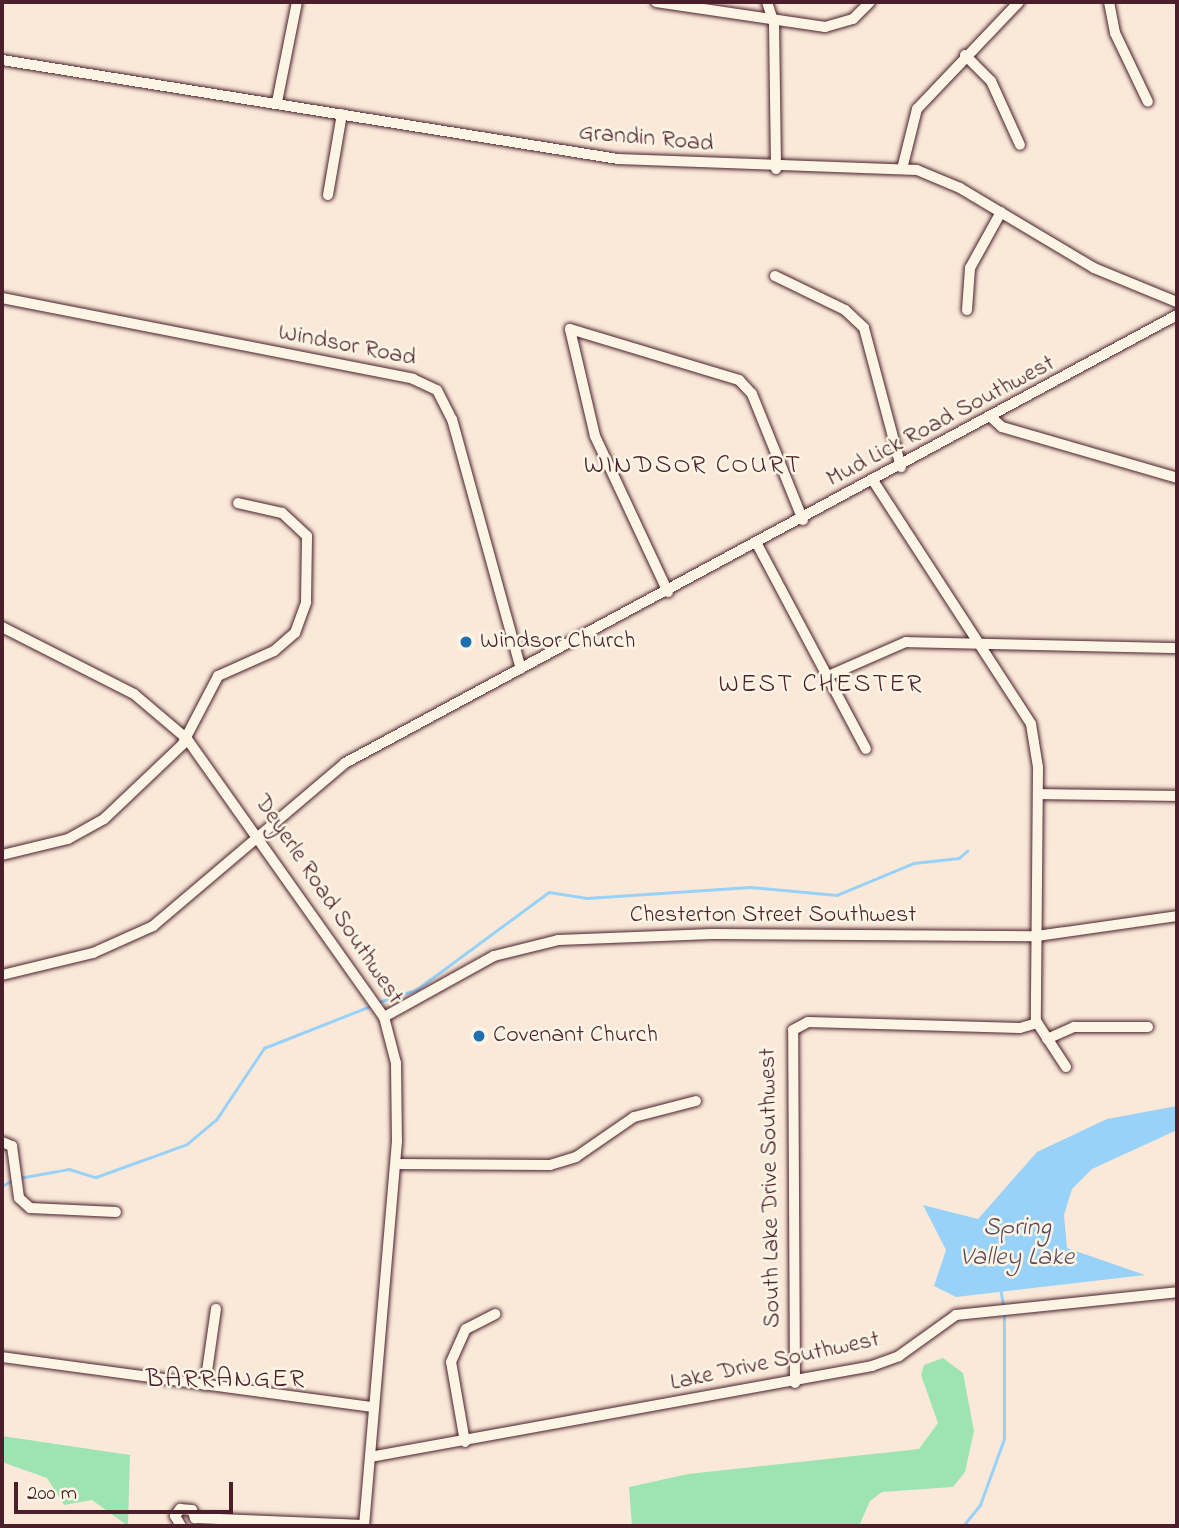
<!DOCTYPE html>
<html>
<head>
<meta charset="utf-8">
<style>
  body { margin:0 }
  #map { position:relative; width:1179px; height:1528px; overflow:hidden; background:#fae9d9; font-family:"Indie Flower",sans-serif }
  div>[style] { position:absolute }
  .green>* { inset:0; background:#9de4b2 }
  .water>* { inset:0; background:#98d2f8 }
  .stream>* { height:2.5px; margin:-1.25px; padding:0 1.25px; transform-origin:1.25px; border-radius:1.25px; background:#98d2f8 }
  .roads { filter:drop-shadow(0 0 2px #4a1f2b) drop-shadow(0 0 2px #4a1f2b) }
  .minor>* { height:10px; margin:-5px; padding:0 5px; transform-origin:5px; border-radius:5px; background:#fcf5e5 }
  .dots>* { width:19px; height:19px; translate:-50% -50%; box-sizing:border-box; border:4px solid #fcf5e5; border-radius:50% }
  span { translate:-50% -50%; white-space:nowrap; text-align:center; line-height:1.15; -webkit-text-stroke:5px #fcf5e5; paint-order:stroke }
  .street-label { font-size:24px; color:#4a1f2b }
  .poi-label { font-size:24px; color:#4a1f2b }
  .left { translate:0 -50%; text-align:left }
  .neighbourhood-label { font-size:26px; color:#4a1f2b; letter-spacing:2px }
  .water-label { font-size:26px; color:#5e4c5e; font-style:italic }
  .frame { position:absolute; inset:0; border:4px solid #4a1f2b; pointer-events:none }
  .scale { position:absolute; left:14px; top:1482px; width:219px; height:32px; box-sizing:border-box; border:4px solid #4a1f2b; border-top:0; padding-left:9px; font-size:21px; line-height:24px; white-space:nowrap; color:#4a1f2b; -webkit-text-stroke:5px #fcf5e5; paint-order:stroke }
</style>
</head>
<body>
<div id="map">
  <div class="green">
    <div style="clip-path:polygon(943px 1358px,963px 1373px,974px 1431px,965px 1472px,953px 1487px,882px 1492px,870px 1501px,859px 1526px,632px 1526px,629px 1487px,688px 1474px,919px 1449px,938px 1423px,921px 1375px,924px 1365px)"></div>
    <div style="clip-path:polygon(2px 1436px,130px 1455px,128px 1526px,92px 1500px,64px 1505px,47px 1478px,2px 1462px)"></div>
  </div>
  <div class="water">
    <div style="clip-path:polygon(1177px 1106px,1177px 1130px,1092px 1169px,1072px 1189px,1064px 1215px,1067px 1248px,1145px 1275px,956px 1297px,934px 1286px,946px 1250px,923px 1205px,978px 1219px,1037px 1152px,1107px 1119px)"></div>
  </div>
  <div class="stream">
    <div style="left:379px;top:1002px;width:39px;rotate:-18deg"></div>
    <div style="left:416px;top:990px;width:165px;rotate:-36.4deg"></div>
    <div style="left:549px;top:892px;width:38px;rotate:9deg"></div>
    <div style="left:587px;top:898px;width:163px;rotate:-3.9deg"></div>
    <div style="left:750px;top:887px;width:87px;rotate:5.3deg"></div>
    <div style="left:837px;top:895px;width:83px;rotate:-22.6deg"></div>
    <div style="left:914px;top:863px;width:45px;rotate:-6.3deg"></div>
    <div style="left:959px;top:858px;width:11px;rotate:-41deg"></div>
    <div style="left:19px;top:1178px;width:51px;rotate:-10.2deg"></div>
    <div style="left:69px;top:1169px;width:28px;rotate:17deg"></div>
    <div style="left:96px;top:1177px;width:97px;rotate:-19.9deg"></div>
    <div style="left:187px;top:1144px;width:38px;rotate:-40deg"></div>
    <div style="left:216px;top:1120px;width:87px;rotate:-56.3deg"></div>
    <div style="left:264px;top:1048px;width:117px;rotate:-21.5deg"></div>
    <div style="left:2px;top:1186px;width:13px;rotate:-29deg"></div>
    <div style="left:1001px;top:1291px;width:17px;rotate:80deg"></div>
    <div style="left:963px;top:1526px;width:27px;rotate:-51deg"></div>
    <div style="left:980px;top:1505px;width:70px;rotate:-70deg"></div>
    <div style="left:1004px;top:1439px;width:124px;rotate:-90deg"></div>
  </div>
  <div class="roads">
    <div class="minor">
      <div style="left:656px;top:2px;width:171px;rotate:8.4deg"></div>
      <div style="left:825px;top:27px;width:29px;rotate:-16deg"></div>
      <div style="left:853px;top:19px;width:24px;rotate:-45deg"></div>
      <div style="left:767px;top:2px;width:22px;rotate:72deg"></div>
      <div style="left:774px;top:23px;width:146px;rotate:89.2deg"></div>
      <div style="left:1109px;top:2px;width:32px;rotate:79deg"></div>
      <div style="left:1115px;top:33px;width:76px;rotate:64.4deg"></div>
      <div style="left:965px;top:55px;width:37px;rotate:45deg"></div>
      <div style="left:991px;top:81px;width:70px;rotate:65.6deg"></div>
      <div style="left:2px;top:60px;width:624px;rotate:9.13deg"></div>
      <div style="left:618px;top:159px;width:299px;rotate:2.1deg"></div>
      <div style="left:917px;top:170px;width:47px;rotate:22.7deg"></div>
      <div style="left:960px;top:188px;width:156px;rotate:30.8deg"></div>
      <div style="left:1094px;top:268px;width:90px;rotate:22.3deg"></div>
      <div style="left:277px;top:102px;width:102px;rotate:-78.7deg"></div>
      <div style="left:902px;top:169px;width:62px;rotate:-76deg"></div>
      <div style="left:917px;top:109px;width:148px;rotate:-46.4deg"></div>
      <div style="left:328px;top:195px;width:82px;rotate:-80.2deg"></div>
      <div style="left:775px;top:276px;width:78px;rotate:25.9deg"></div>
      <div style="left:845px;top:310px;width:26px;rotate:43deg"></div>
      <div style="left:864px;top:328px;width:144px;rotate:75.1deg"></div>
      <div style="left:2px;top:298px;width:419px;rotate:11.1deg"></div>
      <div style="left:413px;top:379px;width:26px;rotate:25deg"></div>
      <div style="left:437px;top:390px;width:33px;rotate:63deg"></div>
      <div style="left:452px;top:419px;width:259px;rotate:74.6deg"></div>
      <div style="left:967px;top:310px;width:42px;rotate:-85.9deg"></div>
      <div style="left:970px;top:268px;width:64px;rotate:-61deg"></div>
      <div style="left:992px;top:418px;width:13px;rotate:42deg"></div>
      <div style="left:1002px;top:427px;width:182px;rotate:16.2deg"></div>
      <div style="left:874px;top:482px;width:288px;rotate:57deg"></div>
      <div style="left:1031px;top:724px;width:44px;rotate:80.8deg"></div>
      <div style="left:1038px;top:767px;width:254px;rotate:90.5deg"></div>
      <div style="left:1036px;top:1021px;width:55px;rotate:56.9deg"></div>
      <div style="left:757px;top:544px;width:232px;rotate:62deg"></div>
      <div style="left:668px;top:592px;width:172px;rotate:-115.1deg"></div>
      <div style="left:595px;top:436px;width:110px;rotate:-103.2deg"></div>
      <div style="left:570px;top:329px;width:177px;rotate:16.8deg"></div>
      <div style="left:739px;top:380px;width:19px;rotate:47deg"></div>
      <div style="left:752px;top:394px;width:136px;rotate:68deg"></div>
      <div style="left:2px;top:627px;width:148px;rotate:26.9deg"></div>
      <div style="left:134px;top:694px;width:70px;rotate:40.3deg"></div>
      <div style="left:187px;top:739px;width:341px;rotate:54.7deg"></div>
      <div style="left:384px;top:1017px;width:48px;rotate:75.4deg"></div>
      <div style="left:396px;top:1063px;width:78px;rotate:89.3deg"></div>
      <div style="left:397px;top:1141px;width:386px;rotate:94.9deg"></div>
      <div style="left:828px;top:676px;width:85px;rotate:-23.6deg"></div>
      <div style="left:906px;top:642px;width:271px;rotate:1.3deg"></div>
      <div style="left:1038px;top:794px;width:139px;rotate:0.8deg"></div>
      <div style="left:2px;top:855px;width:68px;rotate:-13.6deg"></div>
      <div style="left:68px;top:839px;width:41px;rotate:-29.1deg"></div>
      <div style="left:104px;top:819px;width:108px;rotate:-43.5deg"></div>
      <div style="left:182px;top:745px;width:78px;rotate:-62.4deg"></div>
      <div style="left:218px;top:676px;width:61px;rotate:-24.1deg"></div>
      <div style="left:274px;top:651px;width:28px;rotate:-41deg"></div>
      <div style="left:295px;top:633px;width:33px;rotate:-70deg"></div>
      <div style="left:306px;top:602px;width:66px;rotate:-89.1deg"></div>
      <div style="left:307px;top:536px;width:34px;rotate:-137deg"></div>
      <div style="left:282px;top:513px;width:45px;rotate:-167.2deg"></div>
      <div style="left:2px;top:975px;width:94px;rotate:-13.6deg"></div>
      <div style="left:93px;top:953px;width:66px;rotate:-24.2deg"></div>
      <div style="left:153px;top:926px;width:252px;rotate:-40.3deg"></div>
      <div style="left:345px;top:763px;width:945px;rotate:-28.3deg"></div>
      <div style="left:384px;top:1017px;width:126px;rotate:-29deg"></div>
      <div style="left:494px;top:956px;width:66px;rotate:-14deg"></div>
      <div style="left:558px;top:940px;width:154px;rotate:-2.2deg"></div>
      <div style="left:712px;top:934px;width:325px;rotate:0.4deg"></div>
      <div style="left:1037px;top:936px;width:141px;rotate:-8.1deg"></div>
      <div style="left:1047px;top:1039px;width:30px;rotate:-24deg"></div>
      <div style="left:1074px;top:1027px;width:74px"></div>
      <div style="left:2px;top:1142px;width:11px;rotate:22deg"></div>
      <div style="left:12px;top:1146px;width:52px;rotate:82.3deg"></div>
      <div style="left:19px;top:1198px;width:15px;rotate:42deg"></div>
      <div style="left:30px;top:1208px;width:86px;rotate:2.7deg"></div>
      <div style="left:396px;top:1164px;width:154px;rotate:0.4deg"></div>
      <div style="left:550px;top:1165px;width:27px;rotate:-17deg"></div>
      <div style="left:576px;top:1157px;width:70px;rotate:-34.6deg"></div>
      <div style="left:634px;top:1117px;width:64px;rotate:-14.5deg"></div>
      <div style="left:2px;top:1357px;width:375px;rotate:7.7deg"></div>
      <div style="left:795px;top:1383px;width:353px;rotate:-90.3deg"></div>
      <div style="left:793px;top:1030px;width:17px;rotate:-28deg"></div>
      <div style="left:808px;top:1022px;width:212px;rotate:1.6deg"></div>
      <div style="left:1020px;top:1028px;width:18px;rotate:-16deg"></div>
      <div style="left:205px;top:1385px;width:77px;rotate:-81.8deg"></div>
      <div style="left:465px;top:1442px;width:81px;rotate:-99.9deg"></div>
      <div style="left:451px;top:1362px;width:36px;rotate:-66deg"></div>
      <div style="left:466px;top:1329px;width:33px;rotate:-27deg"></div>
      <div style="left:370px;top:1457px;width:510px;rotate:-10.27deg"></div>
      <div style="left:872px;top:1366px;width:29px;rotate:-20deg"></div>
      <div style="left:899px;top:1356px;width:70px;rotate:-35.7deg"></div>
      <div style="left:956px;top:1315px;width:222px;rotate:-5.9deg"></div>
      <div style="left:195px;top:1518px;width:169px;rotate:2.4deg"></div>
      <div style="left:181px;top:1526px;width:12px;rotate:-121deg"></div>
      <div style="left:175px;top:1516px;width:9px;rotate:-54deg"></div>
      <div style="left:180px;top:1509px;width:12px;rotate:5deg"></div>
      <div style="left:192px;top:1510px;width:9px;rotate:69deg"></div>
    </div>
  </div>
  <div class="dots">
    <div style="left:466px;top:642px;background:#1f6fb2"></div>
    <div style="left:479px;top:1036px;background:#1f6fb2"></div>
  </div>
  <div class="street-label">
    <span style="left:646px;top:139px;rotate:5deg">Grandin Road</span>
    <span style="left:347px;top:346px;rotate:11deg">Windsor Road</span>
    <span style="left:941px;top:422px;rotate:-28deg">Mud Lick Road Southwest</span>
    <span style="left:328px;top:900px;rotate:56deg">Deyerle Road Southwest</span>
    <span style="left:773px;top:916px">Chesterton Street Southwest</span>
    <span style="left:771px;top:1188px;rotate:-91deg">South Lake Drive Southwest</span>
    <span style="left:775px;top:1362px;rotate:-12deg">Lake Drive Southwest</span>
  </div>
  <div class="poi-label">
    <span class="left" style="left:480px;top:642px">Windsor Church</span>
    <span class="left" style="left:493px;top:1036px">Covenant Church</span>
  </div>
  <div class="neighbourhood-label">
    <span style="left:693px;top:467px">WINDSOR COURT</span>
    <span style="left:821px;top:686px">WEST CHESTER</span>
    <span style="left:226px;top:1381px">BARRANGER</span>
  </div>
  <div class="water-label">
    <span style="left:1017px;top:1244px">Spring<br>Valley Lake</span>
  </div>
  <div class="frame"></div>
  <div class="scale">200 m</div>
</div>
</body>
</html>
